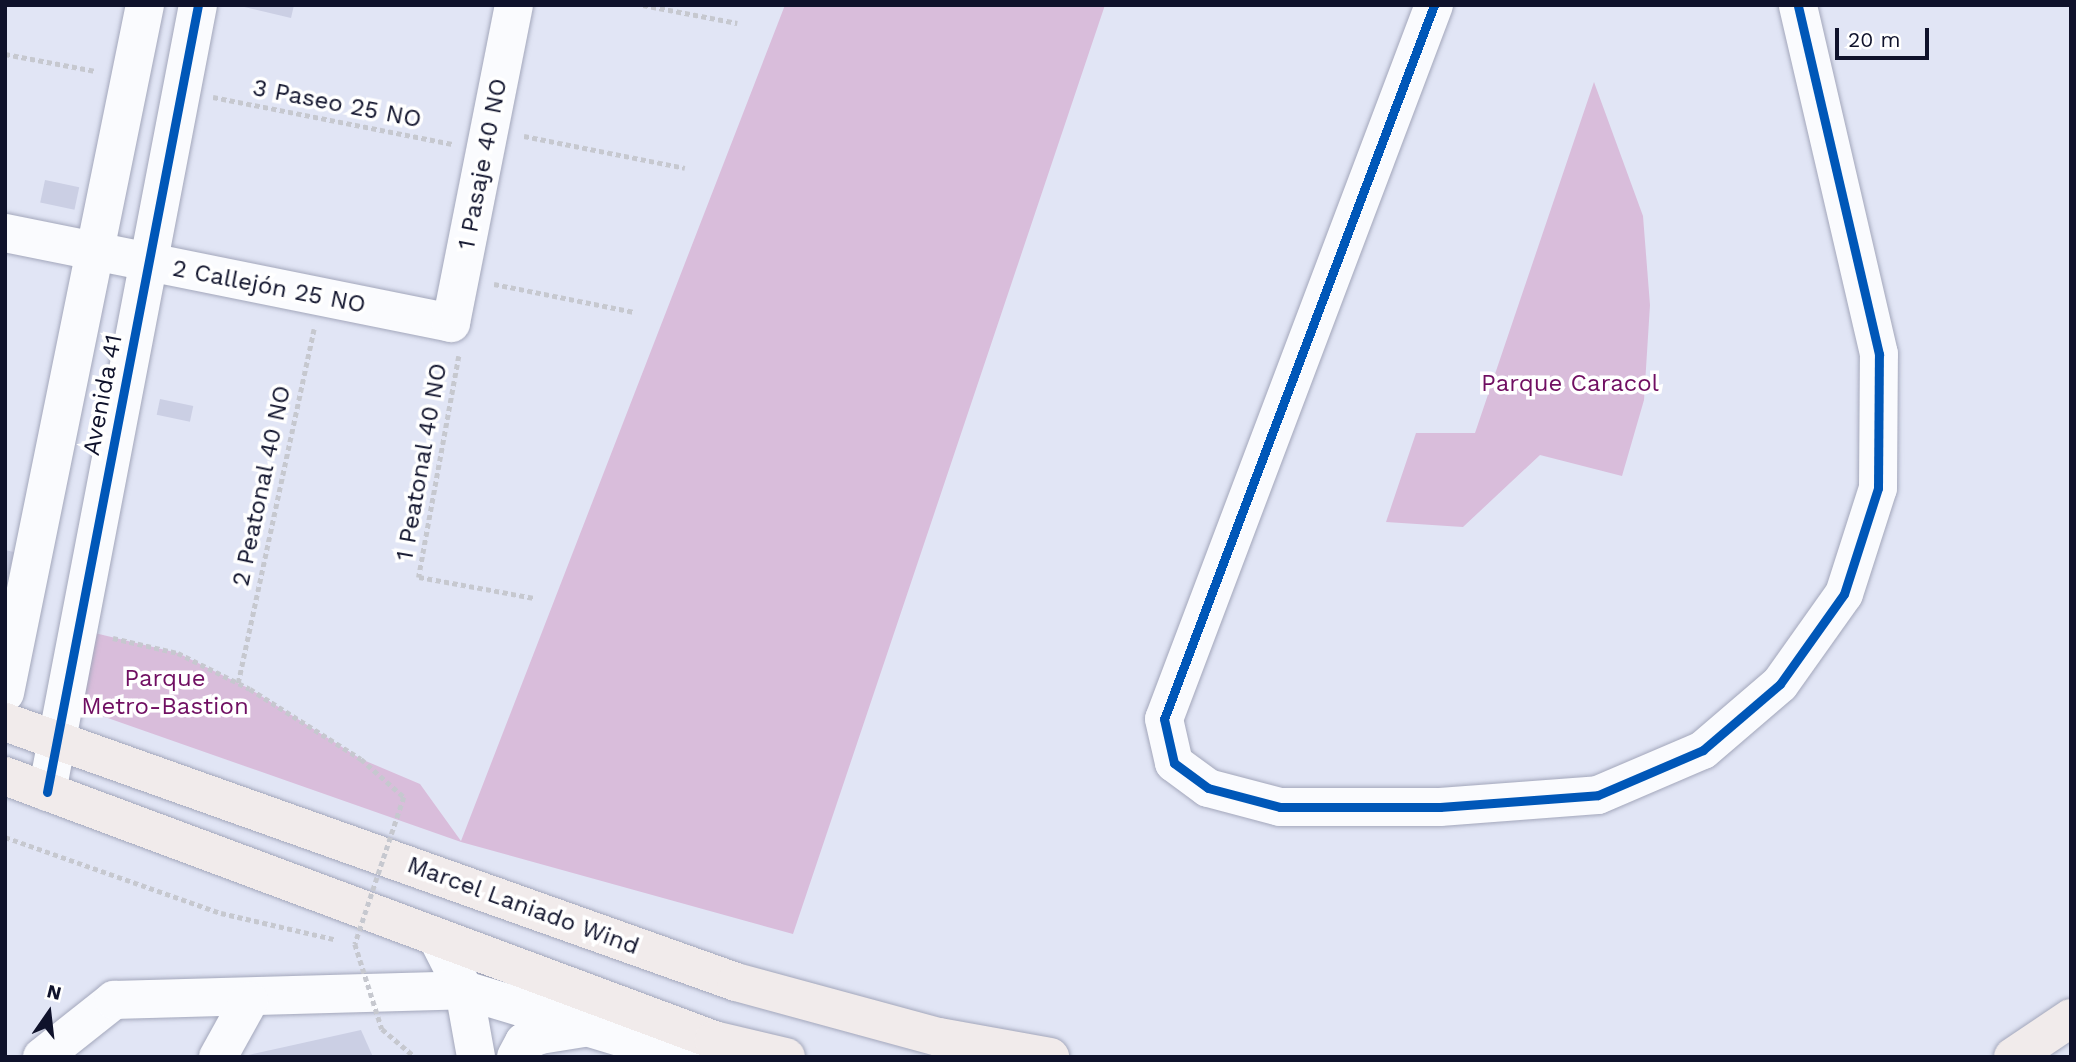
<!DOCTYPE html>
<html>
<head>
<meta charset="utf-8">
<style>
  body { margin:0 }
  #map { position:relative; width:2076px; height:1062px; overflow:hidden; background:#e1e5f5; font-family:"Work Sans",sans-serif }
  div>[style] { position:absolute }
  .green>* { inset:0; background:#d9bddb }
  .building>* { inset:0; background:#cbcfe4; transform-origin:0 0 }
  .path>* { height:4.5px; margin-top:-2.25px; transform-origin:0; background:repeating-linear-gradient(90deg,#c6c8cf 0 5px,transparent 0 8.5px) }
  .roads { filter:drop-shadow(0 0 2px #a3a7bb) drop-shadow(0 0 2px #a3a7bb) }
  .minor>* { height:38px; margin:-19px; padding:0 19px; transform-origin:19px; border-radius:19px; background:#fafbfe }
  .major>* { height:38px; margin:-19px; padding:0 19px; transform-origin:19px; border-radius:19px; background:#f1ebeb }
  .path-bridge>* { height:4.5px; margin-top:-2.25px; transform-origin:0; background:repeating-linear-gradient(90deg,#c6c8cf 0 5px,transparent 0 8.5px) }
  .cycleway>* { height:9px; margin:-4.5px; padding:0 4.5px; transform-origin:4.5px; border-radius:4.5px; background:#0057b8 }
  span { translate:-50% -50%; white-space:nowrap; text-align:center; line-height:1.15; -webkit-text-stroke:7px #fff; paint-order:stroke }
  .street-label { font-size:24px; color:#0f122b }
  .park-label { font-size:24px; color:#700f62 }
  .frame { position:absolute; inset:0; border:7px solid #0f122b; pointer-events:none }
  .north { position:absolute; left:14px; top:978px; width:70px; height:70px; -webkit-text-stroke:5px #fff; paint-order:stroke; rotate:14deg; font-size:19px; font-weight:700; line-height:28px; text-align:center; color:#0f122b }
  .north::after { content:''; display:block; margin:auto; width:24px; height:32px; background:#0f122b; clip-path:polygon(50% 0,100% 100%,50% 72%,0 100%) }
  .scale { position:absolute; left:1835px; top:28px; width:94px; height:32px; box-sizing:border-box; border:4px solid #0f122b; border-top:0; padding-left:9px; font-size:21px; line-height:24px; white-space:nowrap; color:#0f122b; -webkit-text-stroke:5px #fff; paint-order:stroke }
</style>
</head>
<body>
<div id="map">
  <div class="green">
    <div style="clip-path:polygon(785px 5px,1105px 5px,793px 934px,461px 842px,65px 703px,78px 629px,178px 653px,250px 689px,361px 759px,420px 784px,461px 841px)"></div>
    <div style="clip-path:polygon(1594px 82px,1643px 216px,1650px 305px,1644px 400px,1622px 476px,1540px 455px,1463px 527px,1386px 522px,1416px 433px,1475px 433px)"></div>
  </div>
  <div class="building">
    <div style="clip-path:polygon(236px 5px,294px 5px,291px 18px)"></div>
    <div style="left:45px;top:180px;width:35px;height:23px;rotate:12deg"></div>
    <div style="left:160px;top:399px;width:34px;height:16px;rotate:12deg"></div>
    <div style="clip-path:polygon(5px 550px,14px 552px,6px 586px,5px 586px)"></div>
    <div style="clip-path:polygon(361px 1030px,373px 1057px,244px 1057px,244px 1056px)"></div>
  </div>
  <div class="path">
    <div style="left:643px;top:5px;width:96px;rotate:10.8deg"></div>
    <div style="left:5px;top:54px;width:92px;rotate:10.7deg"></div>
    <div style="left:213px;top:97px;width:244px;rotate:11.1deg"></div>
    <div style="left:524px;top:136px;width:164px;rotate:11.2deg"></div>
    <div style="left:494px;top:284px;width:143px;rotate:11.3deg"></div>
    <div style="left:459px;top:356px;width:225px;rotate:100.3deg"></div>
    <div style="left:419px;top:577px;width:117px;rotate:10.3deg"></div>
    <div style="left:113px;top:638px;width:67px;rotate:13deg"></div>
    <div style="left:178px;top:653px;width:80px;rotate:26.6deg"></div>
    <div style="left:250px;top:689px;width:131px;rotate:32.2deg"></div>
    <div style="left:361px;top:759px;width:57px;rotate:41.5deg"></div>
    <div style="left:238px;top:683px;width:362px;rotate:-77.9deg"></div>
    <div style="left:5px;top:837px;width:229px;rotate:19.4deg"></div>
    <div style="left:221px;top:913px;width:116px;rotate:13deg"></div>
  </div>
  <div class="roads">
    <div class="minor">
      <div style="left:1434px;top:5px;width:763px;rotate:110.71deg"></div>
      <div style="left:1164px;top:719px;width:45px;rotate:77.2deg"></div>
      <div style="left:1174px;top:763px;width:42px;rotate:36.3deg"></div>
      <div style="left:1208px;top:788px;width:74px;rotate:14.8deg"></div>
      <div style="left:1280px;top:807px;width:160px"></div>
      <div style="left:1440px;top:807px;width:158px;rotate:-4.3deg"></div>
      <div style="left:1598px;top:795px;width:114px;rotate:-23.2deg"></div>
      <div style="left:1703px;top:750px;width:101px;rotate:-40.6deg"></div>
      <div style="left:1780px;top:684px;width:110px;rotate:-54.6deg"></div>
      <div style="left:1844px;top:594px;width:111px;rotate:-72.2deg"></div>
      <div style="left:1878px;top:488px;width:134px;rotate:-89.6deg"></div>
      <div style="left:1879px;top:354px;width:358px;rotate:-103.1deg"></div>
      <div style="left:5px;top:233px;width:455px;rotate:11.4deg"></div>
      <div style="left:451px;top:323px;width:324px;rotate:-78.8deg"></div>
      <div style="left:5px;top:693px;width:702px;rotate:-78.5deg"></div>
      <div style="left:47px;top:792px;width:801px;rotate:-79.14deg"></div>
      <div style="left:439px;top:941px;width:55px;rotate:63deg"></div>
      <div style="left:464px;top:990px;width:68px;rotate:79.8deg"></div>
      <div style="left:42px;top:1057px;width:92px;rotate:-38.4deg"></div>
      <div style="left:114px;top:1000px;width:350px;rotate:-1.6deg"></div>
      <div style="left:464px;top:990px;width:232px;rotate:16.8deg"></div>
      <div style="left:218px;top:1057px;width:64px;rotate:-61deg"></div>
      <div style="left:516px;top:1057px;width:17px;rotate:-62deg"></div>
      <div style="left:524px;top:1042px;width:17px;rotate:-24deg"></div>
      <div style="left:540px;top:1035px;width:44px;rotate:-9.2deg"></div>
    </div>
    <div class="major">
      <div style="left:5px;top:722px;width:776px;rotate:19.58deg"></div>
      <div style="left:736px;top:982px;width:210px;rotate:15.2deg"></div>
      <div style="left:939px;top:1037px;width:113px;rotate:10.2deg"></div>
      <div style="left:5px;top:776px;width:757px;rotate:20.42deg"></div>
      <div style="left:714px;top:1040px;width:74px;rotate:13.3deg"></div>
      <div style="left:2013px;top:1057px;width:70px;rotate:-33.9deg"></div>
    </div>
  </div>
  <div class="path-bridge">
    <div style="left:404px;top:797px;width:155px;rotate:108.4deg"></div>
    <div style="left:355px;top:944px;width:89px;rotate:72.4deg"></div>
    <div style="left:382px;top:1029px;width:43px;rotate:40.3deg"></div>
  </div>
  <div class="cycleway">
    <div style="left:1434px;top:5px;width:763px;rotate:110.71deg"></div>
    <div style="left:1164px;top:719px;width:45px;rotate:77.2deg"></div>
    <div style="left:1174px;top:763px;width:42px;rotate:36.3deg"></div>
    <div style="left:1208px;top:788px;width:74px;rotate:14.8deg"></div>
    <div style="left:1280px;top:807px;width:160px"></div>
    <div style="left:1440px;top:807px;width:158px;rotate:-4.3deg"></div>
    <div style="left:1598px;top:795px;width:114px;rotate:-23.2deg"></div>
    <div style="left:1703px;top:750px;width:101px;rotate:-40.6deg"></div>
    <div style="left:1780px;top:684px;width:110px;rotate:-54.6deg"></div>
    <div style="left:1844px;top:594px;width:111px;rotate:-72.2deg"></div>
    <div style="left:1878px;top:488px;width:134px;rotate:-89.6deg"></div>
    <div style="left:1879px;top:354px;width:358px;rotate:-103.1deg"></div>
    <div style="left:47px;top:792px;width:801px;rotate:-79.14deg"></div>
  </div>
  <div class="street-label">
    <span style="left:337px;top:104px;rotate:11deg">3 Paseo 25 NO</span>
    <span style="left:483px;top:164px;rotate:-79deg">1 Pasaje 40 NO</span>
    <span style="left:269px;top:287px;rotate:11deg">2 Callejón 25 NO</span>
    <span style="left:103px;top:395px;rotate:-79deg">Avenida 41</span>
    <span style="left:422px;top:462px;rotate:-80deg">1 Peatonal 40 NO</span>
    <span style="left:262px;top:486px;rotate:-78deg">2 Peatonal 40 NO</span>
    <span style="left:523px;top:906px;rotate:20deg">Marcel Laniado Wind</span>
  </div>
  <div class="park-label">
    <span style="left:1570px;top:384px">Parque Caracol</span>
    <span style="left:165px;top:693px">Parque<br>Metro-Bastion</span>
  </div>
  <div class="frame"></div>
  <div class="north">N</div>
  <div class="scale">20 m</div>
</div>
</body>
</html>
